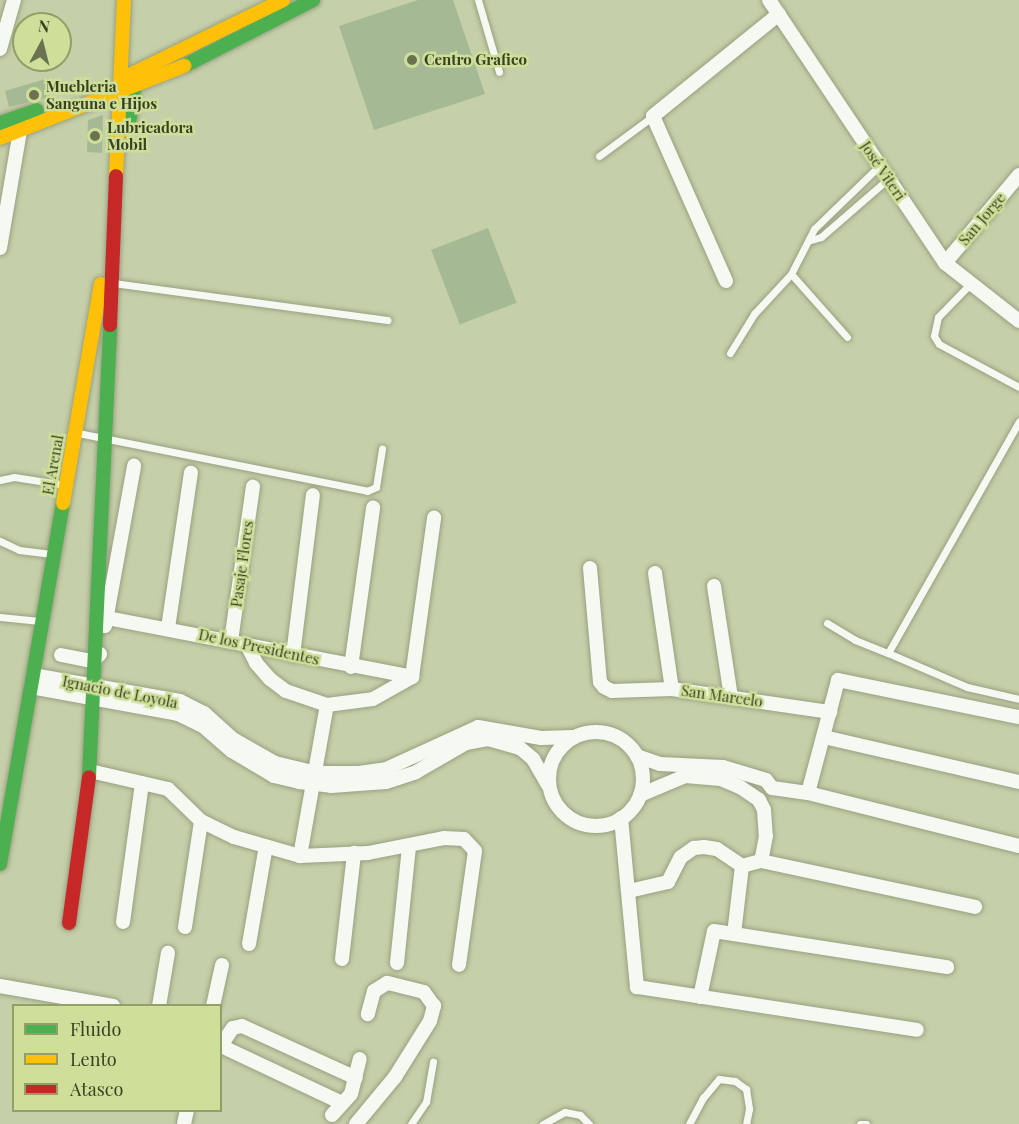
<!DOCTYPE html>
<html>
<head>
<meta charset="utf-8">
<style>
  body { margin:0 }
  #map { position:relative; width:1019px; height:1124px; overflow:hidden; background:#c5cfa8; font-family:"Playfair Display",serif }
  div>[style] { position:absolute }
  .building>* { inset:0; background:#a5ba94; transform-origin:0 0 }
  .roads { filter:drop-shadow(0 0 2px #98a081) drop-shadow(0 0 2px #98a081) }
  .lane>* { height:7px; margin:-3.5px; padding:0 3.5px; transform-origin:3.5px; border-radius:3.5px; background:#f6f8f2 }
  .street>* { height:14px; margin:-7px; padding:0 7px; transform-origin:7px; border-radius:7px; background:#f6f8f2 }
  .street>.ring { margin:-7px; padding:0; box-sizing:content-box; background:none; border:14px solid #f6f8f2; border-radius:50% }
  .fast>* { height:14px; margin:-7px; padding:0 7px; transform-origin:7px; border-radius:7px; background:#4caf50 }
  .slow>* { height:14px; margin:-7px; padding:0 7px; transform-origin:7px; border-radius:7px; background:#ffc107 }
  .jam>* { height:14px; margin:-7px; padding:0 7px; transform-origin:7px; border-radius:7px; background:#c62828 }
  .dots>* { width:16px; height:16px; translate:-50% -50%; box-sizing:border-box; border:3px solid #cddf98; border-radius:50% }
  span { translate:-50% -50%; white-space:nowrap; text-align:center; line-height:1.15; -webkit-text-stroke:5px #cddf98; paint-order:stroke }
  .poi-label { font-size:15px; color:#394023; font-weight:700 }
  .left { translate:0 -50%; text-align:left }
  .street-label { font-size:15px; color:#394023 }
  .legend { position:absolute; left:12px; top:1004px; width:210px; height:108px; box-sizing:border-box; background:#cddf98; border:2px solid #929f69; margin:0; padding:8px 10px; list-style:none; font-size:18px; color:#394023 }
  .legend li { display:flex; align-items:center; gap:12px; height:30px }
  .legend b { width:30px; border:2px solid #929f69 }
  .north { position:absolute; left:12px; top:12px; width:60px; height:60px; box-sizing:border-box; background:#cddf98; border:2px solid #929f69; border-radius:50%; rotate:7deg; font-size:16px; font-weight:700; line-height:24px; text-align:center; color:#394023 }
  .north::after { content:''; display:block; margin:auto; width:21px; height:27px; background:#6a7252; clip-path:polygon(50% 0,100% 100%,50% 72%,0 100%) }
</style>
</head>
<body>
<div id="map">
  <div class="building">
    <div style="clip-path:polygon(418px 0,453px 0,485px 94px,374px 130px,339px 26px)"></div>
    <div style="clip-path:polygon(49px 78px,46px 98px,9px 107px,5px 91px)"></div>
    <div style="clip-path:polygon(103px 115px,102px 153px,87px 152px,88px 120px)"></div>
    <div style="left:488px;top:228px;width:80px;height:61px;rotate:69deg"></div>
  </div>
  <div class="roads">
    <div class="lane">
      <div style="left:478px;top:0;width:75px;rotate:73.7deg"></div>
      <div style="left:599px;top:156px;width:67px;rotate:-36.5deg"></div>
      <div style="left:811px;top:240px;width:10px;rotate:-17deg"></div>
      <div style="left:821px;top:237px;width:89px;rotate:-40.9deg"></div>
      <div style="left:113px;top:283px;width:277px;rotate:7.7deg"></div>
      <div style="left:971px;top:283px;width:47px;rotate:134.1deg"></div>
      <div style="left:938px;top:317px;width:19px;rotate:102deg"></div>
      <div style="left:934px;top:336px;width:9px;rotate:58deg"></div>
      <div style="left:939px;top:344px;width:91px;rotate:28.3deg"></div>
      <div style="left:847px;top:337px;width:84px;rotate:-131.6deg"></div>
      <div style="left:791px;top:274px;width:51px;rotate:-62.9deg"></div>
      <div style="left:814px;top:229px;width:91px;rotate:-44.1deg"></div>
      <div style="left:730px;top:353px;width:46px;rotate:-58.4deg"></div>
      <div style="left:754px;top:314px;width:54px;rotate:-47.2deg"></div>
      <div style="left:78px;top:433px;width:295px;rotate:11.3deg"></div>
      <div style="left:367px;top:491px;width:10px;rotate:-24deg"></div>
      <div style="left:376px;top:487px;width:39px;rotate:-81deg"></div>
      <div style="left:0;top:480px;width:14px;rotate:-12deg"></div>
      <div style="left:14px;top:477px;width:52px;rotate:8.9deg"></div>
      <div style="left:0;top:541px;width:21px;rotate:25deg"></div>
      <div style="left:19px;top:550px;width:33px;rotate:7deg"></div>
      <div style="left:0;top:617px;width:40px;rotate:5.7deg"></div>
      <div style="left:827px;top:623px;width:33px;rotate:31deg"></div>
      <div style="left:855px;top:640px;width:35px;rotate:22deg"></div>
      <div style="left:888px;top:653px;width:266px;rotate:-60.5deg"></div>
      <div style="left:888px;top:653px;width:86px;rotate:23.3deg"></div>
      <div style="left:967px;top:687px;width:53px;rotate:13deg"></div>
      <div style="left:411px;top:1124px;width:27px;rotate:-56deg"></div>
      <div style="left:426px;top:1102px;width:41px;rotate:-80.1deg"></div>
      <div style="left:543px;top:1124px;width:25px;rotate:-29deg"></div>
      <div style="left:565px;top:1112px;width:15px;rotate:11deg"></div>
      <div style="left:580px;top:1115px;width:13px;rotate:45deg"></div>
      <div style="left:689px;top:1124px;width:30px;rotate:-62deg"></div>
      <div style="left:703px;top:1098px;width:25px;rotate:-50deg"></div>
      <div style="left:719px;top:1079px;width:16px;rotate:7deg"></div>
      <div style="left:735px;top:1081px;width:14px;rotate:36deg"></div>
      <div style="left:746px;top:1089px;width:20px;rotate:81deg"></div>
      <div style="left:749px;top:1109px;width:15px;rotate:101deg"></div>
      <div style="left:860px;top:1124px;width:6px"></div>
    </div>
    <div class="street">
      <div style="left:769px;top:0;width:316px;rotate:56.2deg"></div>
      <div style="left:945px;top:263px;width:94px;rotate:38.1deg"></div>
      <div style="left:0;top:49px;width:51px;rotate:-74.1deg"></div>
      <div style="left:0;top:248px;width:119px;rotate:-80.3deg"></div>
      <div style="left:945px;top:263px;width:115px;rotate:-49.9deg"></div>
      <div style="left:726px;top:281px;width:180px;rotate:-113.9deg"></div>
      <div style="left:653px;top:116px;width:162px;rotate:-39deg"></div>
      <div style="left:590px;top:568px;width:114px;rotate:85deg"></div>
      <div style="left:600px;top:682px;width:6px;rotate:51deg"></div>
      <div style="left:604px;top:687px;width:9px;rotate:27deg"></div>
      <div style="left:612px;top:691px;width:60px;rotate:-1.9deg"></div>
      <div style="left:672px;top:689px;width:160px;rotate:8.3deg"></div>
      <div style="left:655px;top:573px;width:117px;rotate:81.7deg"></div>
      <div style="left:714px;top:586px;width:112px;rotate:81.3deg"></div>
      <div style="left:107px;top:618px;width:311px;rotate:10.9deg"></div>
      <div style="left:105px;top:626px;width:163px;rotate:-79.7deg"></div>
      <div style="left:168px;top:628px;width:157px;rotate:-81.6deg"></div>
      <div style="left:231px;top:641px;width:156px;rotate:-81.9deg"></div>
      <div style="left:247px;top:645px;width:20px;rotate:63deg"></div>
      <div style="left:256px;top:663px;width:21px;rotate:49deg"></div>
      <div style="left:270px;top:679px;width:20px;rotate:37deg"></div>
      <div style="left:286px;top:691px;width:43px;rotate:18.9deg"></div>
      <div style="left:327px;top:705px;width:46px;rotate:-7.4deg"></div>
      <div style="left:373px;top:699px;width:45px;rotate:-29.4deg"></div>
      <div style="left:61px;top:655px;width:33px;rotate:11deg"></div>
      <div style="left:93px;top:661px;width:10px;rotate:-45deg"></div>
      <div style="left:293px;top:655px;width:161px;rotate:-82.9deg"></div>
      <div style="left:351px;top:667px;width:161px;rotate:-82.1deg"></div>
      <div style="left:33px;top:675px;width:149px;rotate:10deg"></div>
      <div style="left:180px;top:701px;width:27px;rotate:27deg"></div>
      <div style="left:204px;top:713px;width:39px;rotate:42deg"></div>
      <div style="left:233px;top:739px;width:48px;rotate:29.7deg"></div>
      <div style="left:275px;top:763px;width:43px;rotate:13.4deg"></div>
      <div style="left:317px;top:773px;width:42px"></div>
      <div style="left:359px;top:773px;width:27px;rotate:-8deg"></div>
      <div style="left:386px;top:769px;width:101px;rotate:-24.5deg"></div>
      <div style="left:478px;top:727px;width:64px;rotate:9.9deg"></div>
      <div style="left:541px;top:738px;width:32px;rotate:-2deg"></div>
      <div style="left:412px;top:677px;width:161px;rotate:-82.1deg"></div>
      <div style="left:31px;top:687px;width:149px;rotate:10.4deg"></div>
      <div style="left:178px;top:714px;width:28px;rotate:26deg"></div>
      <div style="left:203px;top:726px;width:38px;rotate:41deg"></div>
      <div style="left:232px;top:751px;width:49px;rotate:30.8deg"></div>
      <div style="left:274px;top:776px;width:26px;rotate:13deg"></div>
      <div style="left:299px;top:782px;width:32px;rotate:7deg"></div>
      <div style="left:331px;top:786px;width:55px;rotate:-4.2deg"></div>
      <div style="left:386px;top:782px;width:32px;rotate:-18deg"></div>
      <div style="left:416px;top:772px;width:58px;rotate:-30.1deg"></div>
      <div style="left:466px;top:743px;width:22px;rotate:-10deg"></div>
      <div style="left:488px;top:739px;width:33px;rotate:16deg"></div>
      <div style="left:520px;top:748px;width:17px;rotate:40deg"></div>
      <div style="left:533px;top:759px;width:30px;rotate:60deg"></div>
      <div class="ring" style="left:549px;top:732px;width:80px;height:80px"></div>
      <div style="left:824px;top:737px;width:200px;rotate:13deg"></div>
      <div style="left:637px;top:756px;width:24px;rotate:19deg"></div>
      <div style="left:660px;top:764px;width:63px;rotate:2.7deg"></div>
      <div style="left:723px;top:767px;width:45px;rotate:16.8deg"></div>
      <div style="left:766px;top:780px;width:10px;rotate:53deg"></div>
      <div style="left:772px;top:788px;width:36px;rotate:8deg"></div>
      <div style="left:808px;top:793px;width:218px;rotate:14.1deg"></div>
      <div style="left:90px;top:771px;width:80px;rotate:13deg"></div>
      <div style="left:168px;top:789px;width:46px;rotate:44.1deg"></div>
      <div style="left:201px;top:821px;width:37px;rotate:26deg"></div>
      <div style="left:234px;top:837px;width:69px;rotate:16.1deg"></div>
      <div style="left:300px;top:856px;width:68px;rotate:-2.5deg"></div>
      <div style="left:368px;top:853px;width:77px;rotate:-11.2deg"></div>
      <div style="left:444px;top:838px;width:20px;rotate:3deg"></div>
      <div style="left:464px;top:839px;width:16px;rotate:47deg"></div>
      <div style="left:475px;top:851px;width:115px;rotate:98deg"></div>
      <div style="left:808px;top:793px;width:117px;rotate:-75.1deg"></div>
      <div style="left:838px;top:680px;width:185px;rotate:11.6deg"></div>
      <div style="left:640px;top:795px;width:49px;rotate:-22.9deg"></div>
      <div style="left:685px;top:776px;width:36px;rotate:5deg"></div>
      <div style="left:721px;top:779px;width:21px;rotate:23deg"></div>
      <div style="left:740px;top:787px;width:23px;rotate:34deg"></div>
      <div style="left:759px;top:800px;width:11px;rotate:63deg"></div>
      <div style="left:764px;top:810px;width:26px;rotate:86deg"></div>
      <div style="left:766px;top:836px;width:25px;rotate:101deg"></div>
      <div style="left:621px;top:818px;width:170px;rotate:84.6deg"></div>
      <div style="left:637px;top:987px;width:283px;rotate:8.7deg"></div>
      <div style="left:300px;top:856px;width:153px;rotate:-79.9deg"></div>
      <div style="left:629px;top:891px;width:40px;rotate:-13deg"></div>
      <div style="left:668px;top:882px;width:28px;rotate:-63deg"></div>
      <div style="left:681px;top:857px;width:16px;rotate:-35deg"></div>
      <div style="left:694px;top:848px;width:10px;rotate:-6deg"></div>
      <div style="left:704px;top:847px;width:13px;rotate:9deg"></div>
      <div style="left:717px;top:849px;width:30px;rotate:34deg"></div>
      <div style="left:742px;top:866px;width:20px;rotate:-15deg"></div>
      <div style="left:761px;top:861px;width:219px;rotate:12.1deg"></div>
      <div style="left:123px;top:922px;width:140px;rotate:-82.2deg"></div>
      <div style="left:185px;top:927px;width:107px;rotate:-81.4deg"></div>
      <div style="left:734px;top:934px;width:68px;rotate:-83.3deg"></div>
      <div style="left:249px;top:944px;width:99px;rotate:-80.2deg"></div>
      <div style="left:342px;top:959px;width:107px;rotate:-83.5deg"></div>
      <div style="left:397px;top:963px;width:117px;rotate:-84.1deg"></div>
      <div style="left:0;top:986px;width:115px;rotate:10deg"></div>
      <div style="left:700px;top:997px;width:67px;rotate:-78deg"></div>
      <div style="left:714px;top:931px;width:236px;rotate:8.8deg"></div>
      <div style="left:159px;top:1006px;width:54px;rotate:-80.4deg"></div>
      <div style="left:213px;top:1006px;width:42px;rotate:-77.6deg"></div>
      <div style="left:221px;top:1046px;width:134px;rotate:25.2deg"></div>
      <div style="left:220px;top:1047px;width:23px;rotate:-56deg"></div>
      <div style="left:233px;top:1028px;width:9px;rotate:-13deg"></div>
      <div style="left:242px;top:1026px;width:125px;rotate:24.5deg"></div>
      <div style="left:332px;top:1115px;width:28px;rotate:-48deg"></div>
      <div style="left:351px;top:1094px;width:36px;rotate:-76deg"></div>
      <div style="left:184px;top:1124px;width:14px;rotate:-78deg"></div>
      <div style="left:356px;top:1124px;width:61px;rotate:-50.3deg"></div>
      <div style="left:395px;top:1077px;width:66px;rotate:-58deg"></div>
      <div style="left:430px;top:1021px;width:16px;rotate:-75deg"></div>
      <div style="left:434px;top:1006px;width:17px;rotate:-126deg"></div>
      <div style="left:424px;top:992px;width:38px;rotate:-166deg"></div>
      <div style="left:387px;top:983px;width:15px;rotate:148deg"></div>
      <div style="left:374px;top:991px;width:24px;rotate:105deg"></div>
    </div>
    <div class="fast">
      <div style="left:184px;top:66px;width:145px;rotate:-27.1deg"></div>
      <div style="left:129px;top:122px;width:51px;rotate:-80.9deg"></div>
      <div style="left:0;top:123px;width:39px;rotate:-19deg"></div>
      <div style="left:89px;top:777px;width:452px;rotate:-87.3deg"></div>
      <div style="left:0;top:864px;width:366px;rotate:-80.1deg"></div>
    </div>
    <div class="slow">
      <div style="left:126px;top:77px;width:175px;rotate:-26.1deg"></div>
      <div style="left:0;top:138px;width:198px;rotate:-21.4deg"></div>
      <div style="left:116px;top:176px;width:176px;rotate:-87.4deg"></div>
      <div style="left:63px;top:503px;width:222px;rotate:-80.2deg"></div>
    </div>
    <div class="jam">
      <div style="left:110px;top:325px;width:149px;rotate:-87.7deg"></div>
      <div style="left:69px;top:923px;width:147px;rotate:-82.2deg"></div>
    </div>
  </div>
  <div class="dots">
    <div style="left:412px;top:60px;background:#6a7252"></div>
    <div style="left:34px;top:95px;background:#6a7252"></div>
    <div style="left:95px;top:136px;background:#6a7252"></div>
  </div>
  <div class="poi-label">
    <span class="left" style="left:424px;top:60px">Centro Grafico</span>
    <span class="left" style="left:46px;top:95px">Muebleria<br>Sanguna e Hijos</span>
    <span class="left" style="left:107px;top:136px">Lubricadora<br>Mobil</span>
  </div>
  <div class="street-label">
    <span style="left:883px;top:171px;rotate:56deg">José Viteri</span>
    <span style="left:982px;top:219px;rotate:-50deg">San Jorge</span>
    <span style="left:53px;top:465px;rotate:-80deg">El Arenal</span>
    <span style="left:242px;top:564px;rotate:-82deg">Pasaje Flores</span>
    <span style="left:259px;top:647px;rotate:12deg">De los Presidentes</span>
    <span style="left:120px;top:692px;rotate:11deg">Ignacio de Loyola</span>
    <span style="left:722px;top:696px;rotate:8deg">San Marcelo</span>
  </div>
  <ul class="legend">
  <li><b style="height:8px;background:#4caf50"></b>Fluido</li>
  <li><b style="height:8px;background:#ffc107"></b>Lento</li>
  <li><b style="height:8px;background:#c62828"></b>Atasco</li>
  </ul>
  <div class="north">N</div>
</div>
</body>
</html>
